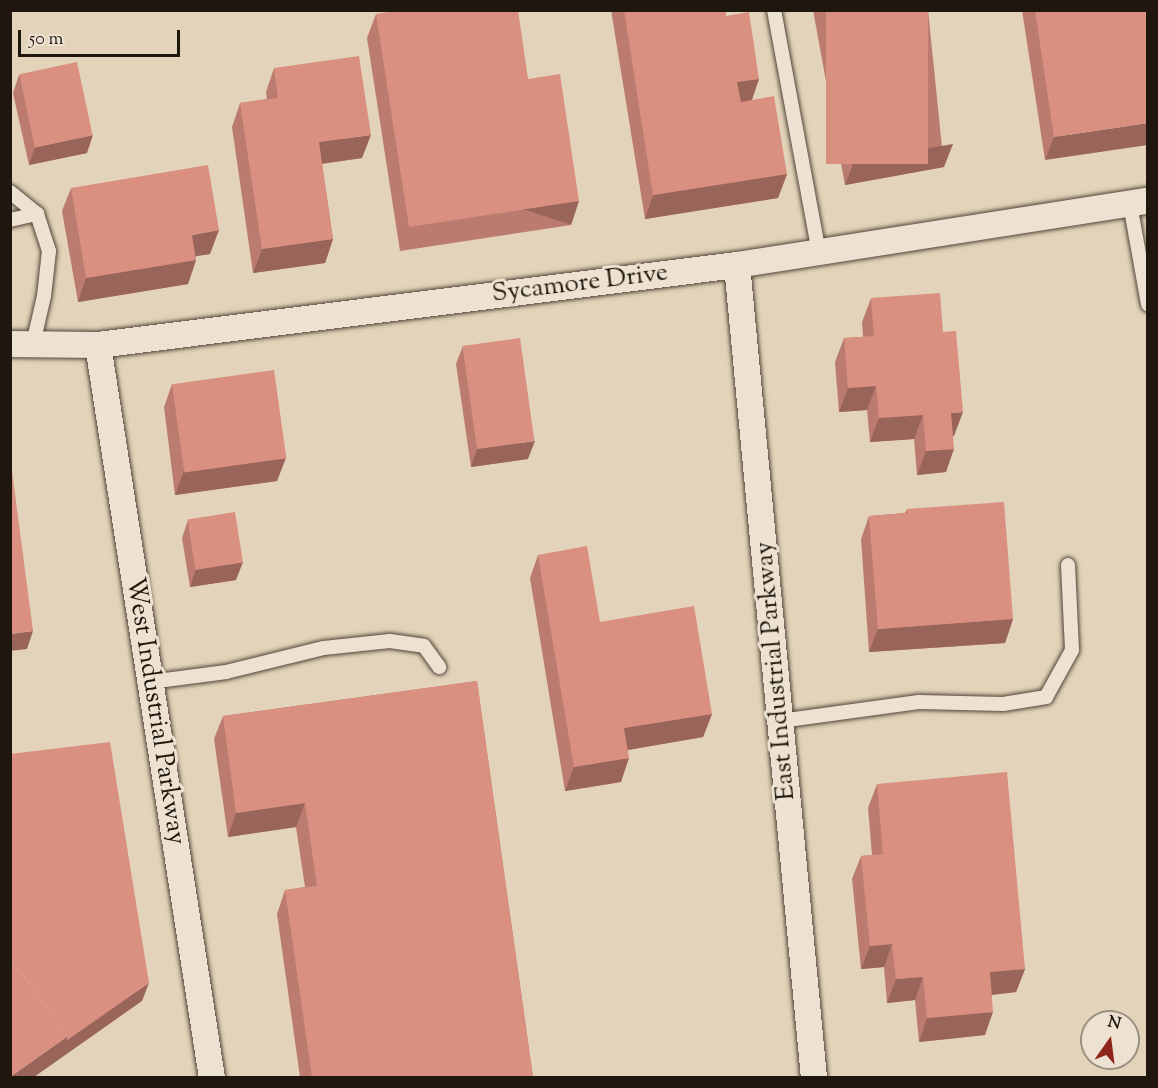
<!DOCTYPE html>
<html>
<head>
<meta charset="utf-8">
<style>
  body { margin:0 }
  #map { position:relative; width:1158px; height:1088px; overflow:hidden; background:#e3d3ba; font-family:"Sorts Mill Goudy",serif }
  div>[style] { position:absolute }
  .roads { filter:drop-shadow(0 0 2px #504638) drop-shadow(0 0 2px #504638) }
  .lane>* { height:14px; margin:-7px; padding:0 7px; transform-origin:7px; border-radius:7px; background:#ede2d2 }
  .street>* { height:26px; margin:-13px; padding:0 13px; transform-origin:13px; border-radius:13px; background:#ede2d2 }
  .wall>* { inset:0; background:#bb7c6f }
  .shaded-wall>* { inset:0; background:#99655a; transform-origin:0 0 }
  .building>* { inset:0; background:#da9081; transform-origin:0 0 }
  span { translate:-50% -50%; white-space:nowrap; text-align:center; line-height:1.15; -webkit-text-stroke:6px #ede2d2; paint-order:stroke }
  .street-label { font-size:26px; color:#1f170d }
  .frame { position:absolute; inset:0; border:12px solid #1f170d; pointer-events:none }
  .north { position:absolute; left:1080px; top:1010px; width:60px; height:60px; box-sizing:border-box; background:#ede2d2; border:2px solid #9b9183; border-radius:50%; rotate:14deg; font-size:16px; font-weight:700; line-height:24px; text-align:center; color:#1f170d }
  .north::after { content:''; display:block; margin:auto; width:21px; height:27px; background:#8f2418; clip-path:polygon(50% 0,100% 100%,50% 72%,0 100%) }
  .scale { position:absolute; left:18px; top:30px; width:162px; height:27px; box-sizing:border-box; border:3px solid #1f170d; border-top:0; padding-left:8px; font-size:18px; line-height:21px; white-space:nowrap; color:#1f170d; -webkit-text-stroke:4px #ede2d2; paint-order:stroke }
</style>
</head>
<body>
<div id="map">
  <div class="roads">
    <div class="lane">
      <div style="left:774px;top:10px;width:246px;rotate:79.5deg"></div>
      <div style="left:10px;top:192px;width:35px;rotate:39deg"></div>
      <div style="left:37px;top:214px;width:39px;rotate:72deg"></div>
      <div style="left:49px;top:251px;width:45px;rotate:96.3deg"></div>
      <div style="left:44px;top:296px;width:49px;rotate:102.9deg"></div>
      <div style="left:1130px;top:204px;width:102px;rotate:79.8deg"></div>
      <div style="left:10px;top:220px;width:28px;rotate:-13deg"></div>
      <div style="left:150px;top:682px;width:77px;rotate:-7.5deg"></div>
      <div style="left:226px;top:672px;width:101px;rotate:-13.8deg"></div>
      <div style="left:324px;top:648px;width:66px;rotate:-6.1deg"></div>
      <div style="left:390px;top:641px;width:34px;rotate:8deg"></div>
      <div style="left:424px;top:646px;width:26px;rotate:54deg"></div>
      <div style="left:780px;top:721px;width:140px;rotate:-7.8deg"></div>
      <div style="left:919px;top:702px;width:84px;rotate:1.4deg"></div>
      <div style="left:1003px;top:704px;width:44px;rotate:-9.2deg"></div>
      <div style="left:1046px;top:697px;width:54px;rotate:-61deg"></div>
      <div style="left:1072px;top:650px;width:85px;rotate:-92.7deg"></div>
    </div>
    <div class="street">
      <div style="left:737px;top:265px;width:817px;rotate:84.59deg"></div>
      <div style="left:10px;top:344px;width:88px;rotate:0.7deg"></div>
      <div style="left:98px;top:345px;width:644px;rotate:-7.14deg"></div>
      <div style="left:737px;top:265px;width:416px;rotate:-8.9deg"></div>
      <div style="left:98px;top:345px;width:742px;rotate:81.16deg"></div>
    </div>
  </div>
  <div class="wall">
    <div style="clip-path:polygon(611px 10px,725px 10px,726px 16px,759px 79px,752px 100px,787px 174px,778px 198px,645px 219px)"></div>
    <div style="clip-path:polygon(813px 10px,928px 10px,944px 167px,845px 185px)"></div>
    <div style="clip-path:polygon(1022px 10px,1148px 10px,1045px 160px)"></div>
    <div style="clip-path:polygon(376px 14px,528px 79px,571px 225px,400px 251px,367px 38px)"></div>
    <div style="clip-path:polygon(274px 68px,362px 158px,322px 164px,333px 239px,325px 263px,253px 273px,232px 127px,240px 103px,267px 99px,266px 92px)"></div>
    <div style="clip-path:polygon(19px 75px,87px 153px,29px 165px,13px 93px)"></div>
    <div style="clip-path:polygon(71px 188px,210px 254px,196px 256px,196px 260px,188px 284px,78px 302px,62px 211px)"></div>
    <div style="clip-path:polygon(871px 298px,943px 332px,954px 436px,953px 436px,946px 472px,917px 475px,914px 439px,870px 442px,867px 410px,839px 412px,835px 362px,844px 338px,863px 337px,862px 322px)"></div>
    <div style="clip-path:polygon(463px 346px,528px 459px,471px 467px,456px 364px)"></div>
    <div style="clip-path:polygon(172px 384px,277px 481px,175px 495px,164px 407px)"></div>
    <div style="clip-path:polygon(907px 509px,1013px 619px,1005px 643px,869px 652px,861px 539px,869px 516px,905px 513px)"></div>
    <div style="clip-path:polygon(188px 520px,236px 580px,190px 587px,182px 538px)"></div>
    <div style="clip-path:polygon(538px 555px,600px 622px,712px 714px,703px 737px,628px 750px,621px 782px,565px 791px,530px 578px)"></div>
    <div style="clip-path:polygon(477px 681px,533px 1077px,300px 1077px,277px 914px,285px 890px,305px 887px,296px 827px,228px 837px,214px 739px,223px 716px)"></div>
    <div style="clip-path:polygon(877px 784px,1025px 969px,1016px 992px,992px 995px,985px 1035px,919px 1042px,915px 1000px,887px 1003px,884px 967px,861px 969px,852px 879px,861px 856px,872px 855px,868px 808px)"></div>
  </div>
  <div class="shaded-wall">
    <div style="clip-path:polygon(759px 79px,751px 102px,729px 106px,737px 82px)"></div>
    <div style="clip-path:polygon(1148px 123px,1148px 145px,1045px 160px,1054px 137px)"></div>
    <div style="clip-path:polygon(93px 135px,87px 153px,29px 165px,35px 147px)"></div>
    <div style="clip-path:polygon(371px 135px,362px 158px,311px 165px,319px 142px)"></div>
    <div style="clip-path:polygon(953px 144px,944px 167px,845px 185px,854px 161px)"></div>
    <div style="clip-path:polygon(787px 174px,778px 198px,645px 219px,653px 195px)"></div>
    <div style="left:579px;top:201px;width:25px;height:172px;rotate:108deg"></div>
    <div style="clip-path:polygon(219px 230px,210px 254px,184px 258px,192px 235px)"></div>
    <div style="clip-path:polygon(333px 239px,325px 263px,253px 273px,262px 249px)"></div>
    <div style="clip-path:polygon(196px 260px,188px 284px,78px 302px,86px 278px)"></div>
    <div style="clip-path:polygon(876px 386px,867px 410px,839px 412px,848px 388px)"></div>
    <div style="clip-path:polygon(963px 412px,954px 436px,943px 437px,951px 413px)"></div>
    <div style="clip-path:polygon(923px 415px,914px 439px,870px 442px,879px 418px)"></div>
    <div style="clip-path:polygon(535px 441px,528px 459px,471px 467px,477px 449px)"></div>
    <div style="clip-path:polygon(954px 449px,946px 472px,917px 475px,926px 451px)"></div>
    <div style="clip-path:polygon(286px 458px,277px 481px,175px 495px,184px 471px)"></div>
    <div style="clip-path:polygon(243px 562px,236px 580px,190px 587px,196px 569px)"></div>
    <div style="clip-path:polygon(1013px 619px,1005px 643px,869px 652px,878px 629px)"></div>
    <div style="clip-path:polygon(33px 631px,27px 649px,10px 651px,10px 634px)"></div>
    <div style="clip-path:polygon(712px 714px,703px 737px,616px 752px,624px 728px)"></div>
    <div style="clip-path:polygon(629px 758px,621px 782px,565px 791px,574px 767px)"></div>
    <div style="clip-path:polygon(305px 803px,296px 827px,228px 837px,236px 813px)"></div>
    <div style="clip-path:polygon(892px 944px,884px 967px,861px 969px,870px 946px)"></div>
    <div style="clip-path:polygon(1025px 969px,1016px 992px,981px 996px,990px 972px)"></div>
    <div style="clip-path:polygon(923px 977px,915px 1000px,887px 1003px,896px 979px)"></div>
    <div style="clip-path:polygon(149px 983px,142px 1001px,34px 1077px,10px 1077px,68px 1036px)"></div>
    <div style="clip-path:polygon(993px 1012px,985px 1035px,919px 1042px,927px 1018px)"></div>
  </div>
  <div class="building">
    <div style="clip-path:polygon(399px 10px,518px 10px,528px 79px,560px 74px,579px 201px,409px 227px,376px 14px)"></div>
    <div style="clip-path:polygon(624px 10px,725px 10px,726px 16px,749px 12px,759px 79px,737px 82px,741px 102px,774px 96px,787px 174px,653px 195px)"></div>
    <div style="left:826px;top:10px;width:102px;height:154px"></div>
    <div style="clip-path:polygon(1035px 10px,1148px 10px,1148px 123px,1054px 137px)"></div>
    <div style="clip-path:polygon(359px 56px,371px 135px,319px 142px,333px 239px,262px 249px,240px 103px,278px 98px,274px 68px)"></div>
    <div style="left:77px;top:62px;width:75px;height:59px;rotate:78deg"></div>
    <div style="clip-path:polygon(208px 165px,219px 230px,192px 235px,196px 260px,86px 278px,71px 188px)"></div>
    <div style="clip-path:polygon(940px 293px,943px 332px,956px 331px,963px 412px,951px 413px,954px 449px,926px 451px,923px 415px,879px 418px,876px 386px,848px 388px,844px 338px,874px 336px,871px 298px)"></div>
    <div style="left:520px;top:338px;width:104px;height:58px;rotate:82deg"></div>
    <div style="left:274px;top:370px;width:89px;height:103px;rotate:82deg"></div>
    <div style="clip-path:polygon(10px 456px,33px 631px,10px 634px)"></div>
    <div style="clip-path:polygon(1004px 502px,1013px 619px,878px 629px,869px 516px,907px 513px,907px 509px)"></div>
    <div style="left:235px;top:512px;width:51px;height:48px;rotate:81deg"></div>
    <div style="clip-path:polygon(587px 546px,600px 622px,694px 606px,712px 714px,624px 728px,629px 758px,574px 767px,538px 555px)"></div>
    <div style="clip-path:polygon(477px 681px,533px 1077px,312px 1077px,285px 890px,317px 886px,305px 803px,236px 813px,223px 716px)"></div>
    <div style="clip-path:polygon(110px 742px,149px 983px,66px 1041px,68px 1036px,10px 957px,10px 754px)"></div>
    <div style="clip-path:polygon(1007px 772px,1025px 969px,990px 972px,993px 1012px,927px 1018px,923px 977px,896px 979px,892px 944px,870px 946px,861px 856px,883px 854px,877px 784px)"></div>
    <div style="clip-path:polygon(10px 957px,68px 1036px,10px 1077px)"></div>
  </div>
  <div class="street-label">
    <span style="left:580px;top:284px;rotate:-7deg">Sycamore Drive</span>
    <span style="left:776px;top:671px;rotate:-95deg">East Industrial Parkway</span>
    <span style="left:155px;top:711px;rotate:81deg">West Industrial Parkway</span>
  </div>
  <div class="frame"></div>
  <div class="north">N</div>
  <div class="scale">50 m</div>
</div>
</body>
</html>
